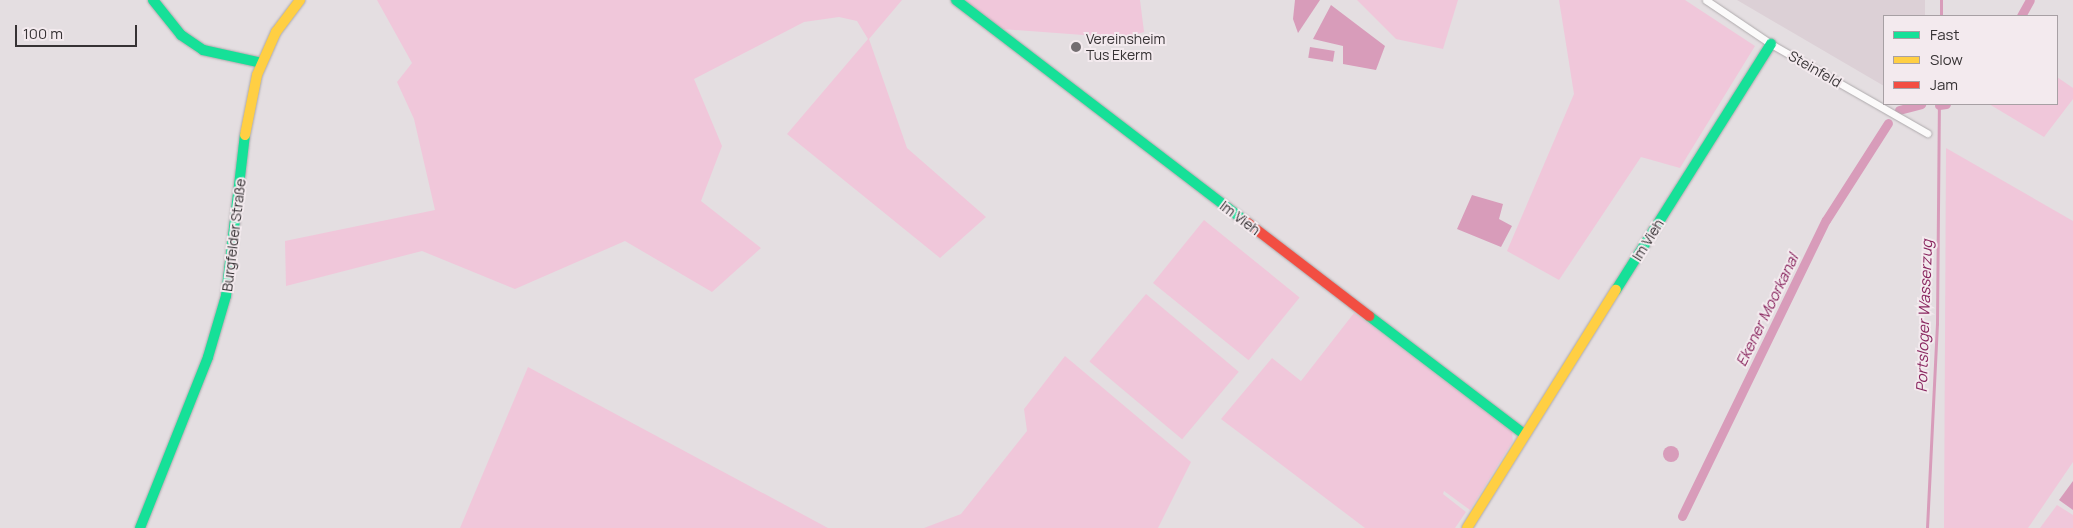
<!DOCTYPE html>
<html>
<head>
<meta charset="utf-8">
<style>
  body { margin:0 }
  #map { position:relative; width:2073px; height:528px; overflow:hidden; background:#e4dee1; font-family:Manrope,sans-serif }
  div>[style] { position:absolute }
  .built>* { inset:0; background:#dcd0d6 }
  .green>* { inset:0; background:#f0c7da; transform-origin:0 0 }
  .water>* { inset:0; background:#d89cba; transform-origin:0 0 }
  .round { border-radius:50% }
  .stream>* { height:2.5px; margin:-1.25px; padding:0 1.25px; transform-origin:1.25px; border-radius:1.25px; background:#d89cba }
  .canal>* { height:9px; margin:-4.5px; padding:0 4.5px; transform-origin:4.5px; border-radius:4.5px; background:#d89cba }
  .roads { filter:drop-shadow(0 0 1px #aeaaac) drop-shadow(0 0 1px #aeaaac) }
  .street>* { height:7px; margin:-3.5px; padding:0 3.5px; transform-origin:3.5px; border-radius:3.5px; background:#fbfafa }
  .fast>* { height:10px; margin:-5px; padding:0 5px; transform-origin:5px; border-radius:5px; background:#16e098 }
  .slow>* { height:10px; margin:-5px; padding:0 5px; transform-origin:5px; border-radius:5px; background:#ffcf43 }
  .jam>* { height:10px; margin:-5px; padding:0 5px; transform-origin:5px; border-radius:5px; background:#f24e42 }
  .dots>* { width:14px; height:14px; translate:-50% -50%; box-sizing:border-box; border:2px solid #f3eaee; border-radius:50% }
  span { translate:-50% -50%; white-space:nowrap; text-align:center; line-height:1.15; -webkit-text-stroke:4px #f3eaee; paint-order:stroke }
  .poi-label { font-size:14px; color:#363234 }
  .left { translate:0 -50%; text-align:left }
  .street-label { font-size:14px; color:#363234 }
  .water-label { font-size:15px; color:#89265f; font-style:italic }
  .legend { position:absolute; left:1883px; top:15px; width:175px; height:90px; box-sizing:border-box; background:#f3eaee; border:1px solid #a7a0a4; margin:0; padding:6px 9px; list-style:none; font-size:15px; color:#363234 }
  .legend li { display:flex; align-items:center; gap:10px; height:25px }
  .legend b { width:25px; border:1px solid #a7a0a4 }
  .scale { position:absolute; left:15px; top:25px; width:122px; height:22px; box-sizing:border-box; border:2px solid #363234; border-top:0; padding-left:6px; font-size:15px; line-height:18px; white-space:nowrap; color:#363234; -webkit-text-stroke:4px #f3eaee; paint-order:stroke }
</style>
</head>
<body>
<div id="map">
  <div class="built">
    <div style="clip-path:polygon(1737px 0,1925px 0,1925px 16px,1884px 16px,1884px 86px)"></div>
  </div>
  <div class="green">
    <div style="clip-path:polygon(377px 0,902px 0,869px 39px,907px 148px,986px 217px,940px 258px,787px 134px,868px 39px,857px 21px,839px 17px,804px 22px,694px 79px,722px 146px,701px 201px,761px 248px,712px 292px,625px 241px,515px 289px,422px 251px,286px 286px,285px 241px,435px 210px,414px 119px,397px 82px,412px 63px)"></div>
    <div style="clip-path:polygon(963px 0,1140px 0,1144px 32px,1124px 38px,1001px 29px)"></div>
    <div style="clip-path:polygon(1357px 0,1458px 0,1443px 49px,1396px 39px)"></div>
    <div style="clip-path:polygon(1559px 0,1685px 0,1755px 46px,1680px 168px,1641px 157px,1559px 280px,1507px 251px,1574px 94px)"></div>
    <div style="clip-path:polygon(2057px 77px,2073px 88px,2073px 99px,2044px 137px,1989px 104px,2057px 104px)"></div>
    <div style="clip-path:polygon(1946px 148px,2073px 221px,2073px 462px,2028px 528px,1944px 528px)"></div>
    <div style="left:1204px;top:220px;width:123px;height:81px;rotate:39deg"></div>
    <div style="left:1146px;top:294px;width:121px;height:88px;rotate:40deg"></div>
    <div style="clip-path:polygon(1354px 313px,1512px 432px,1513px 441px,1470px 510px,1444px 491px,1443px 494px,1466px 512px,1455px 528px,1365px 528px,1221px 419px,1272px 358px,1301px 381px)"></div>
    <div style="clip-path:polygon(1065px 356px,1191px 462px,1158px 528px,924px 528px,961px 514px,1027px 431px,1024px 409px)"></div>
    <div style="clip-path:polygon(528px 367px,828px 528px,460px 528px)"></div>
    <div style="clip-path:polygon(2057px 505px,2073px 515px,2073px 528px,2040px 528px)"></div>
  </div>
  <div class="water">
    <div style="clip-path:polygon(1295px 0,1320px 0,1298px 33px,1293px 19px)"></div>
    <div style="clip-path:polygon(1331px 5px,1385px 46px,1376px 70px,1343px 64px,1343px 46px,1313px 39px)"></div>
    <div style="left:1310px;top:47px;width:25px;height:11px;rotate:9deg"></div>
    <div style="clip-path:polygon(1472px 195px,1503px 204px,1499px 219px,1512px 226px,1501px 247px,1457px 229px)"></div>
    <div class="round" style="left:1663px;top:446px;width:16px;height:16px"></div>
    <div style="clip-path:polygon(2073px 481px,2073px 510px,2059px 500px)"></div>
  </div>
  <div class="stream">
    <div style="left:1941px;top:16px;width:16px;rotate:-90deg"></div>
    <div style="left:1927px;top:528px;width:204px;rotate:-87.2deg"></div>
    <div style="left:1937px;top:324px;width:220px;rotate:-89.5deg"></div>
  </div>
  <div class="canal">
    <div style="left:2021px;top:16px;width:18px;rotate:-61deg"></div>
    <div style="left:1939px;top:105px;width:7px;rotate:-8deg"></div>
    <div style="left:1899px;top:110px;width:23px;rotate:-15deg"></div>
    <div style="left:1682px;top:516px;width:329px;rotate:-64.1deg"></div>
    <div style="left:1826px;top:220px;width:115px;rotate:-57.4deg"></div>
  </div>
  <div class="roads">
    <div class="street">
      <div style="left:1706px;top:0;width:78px;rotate:34.1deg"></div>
      <div style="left:1771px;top:44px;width:180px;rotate:29.7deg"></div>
    </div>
    <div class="fast">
      <div style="left:153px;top:0;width:45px;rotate:51.3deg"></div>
      <div style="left:181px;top:35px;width:27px;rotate:34deg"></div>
      <div style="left:203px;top:50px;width:60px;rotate:12.4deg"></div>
      <div style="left:956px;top:0;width:362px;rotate:37.4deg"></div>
      <div style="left:1616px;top:290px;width:291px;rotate:-57.8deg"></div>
      <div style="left:1369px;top:316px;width:196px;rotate:37.3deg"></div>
      <div style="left:140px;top:528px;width:184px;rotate:-68.3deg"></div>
      <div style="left:208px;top:357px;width:64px;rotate:-73.6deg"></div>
      <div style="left:226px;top:296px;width:162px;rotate:-83.3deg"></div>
    </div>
    <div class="slow">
      <div style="left:245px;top:135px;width:61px;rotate:-78.7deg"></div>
      <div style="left:257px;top:75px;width:47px;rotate:-66.2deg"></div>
      <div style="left:276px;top:32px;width:40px;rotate:-53deg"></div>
      <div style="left:1467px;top:528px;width:281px;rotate:-58deg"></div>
    </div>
    <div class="jam">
      <div style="left:1244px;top:220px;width:158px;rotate:37.5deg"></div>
    </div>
  </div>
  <div class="dots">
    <div style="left:1076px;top:47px;background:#736e71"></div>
  </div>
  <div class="poi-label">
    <span class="left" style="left:1086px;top:47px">Vereinsheim<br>Tus Ekerm</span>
  </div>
  <div class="street-label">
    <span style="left:1815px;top:69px;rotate:30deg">Steinfeld</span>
    <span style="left:1240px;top:218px;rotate:37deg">Im Vieh</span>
    <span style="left:234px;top:235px;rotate:-83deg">Burgfelder Straße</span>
    <span style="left:1648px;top:240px;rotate:-58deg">Im Vieh</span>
  </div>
  <div class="water-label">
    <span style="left:1767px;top:310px;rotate:-64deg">Ekener Moorkanal</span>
    <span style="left:1924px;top:316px;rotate:-88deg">Portsloger Wasserzug</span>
  </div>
  <ul class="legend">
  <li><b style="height:6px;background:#16e098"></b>Fast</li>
  <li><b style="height:6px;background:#ffcf43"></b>Slow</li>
  <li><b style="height:6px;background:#f24e42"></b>Jam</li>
  </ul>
  <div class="scale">100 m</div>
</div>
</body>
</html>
